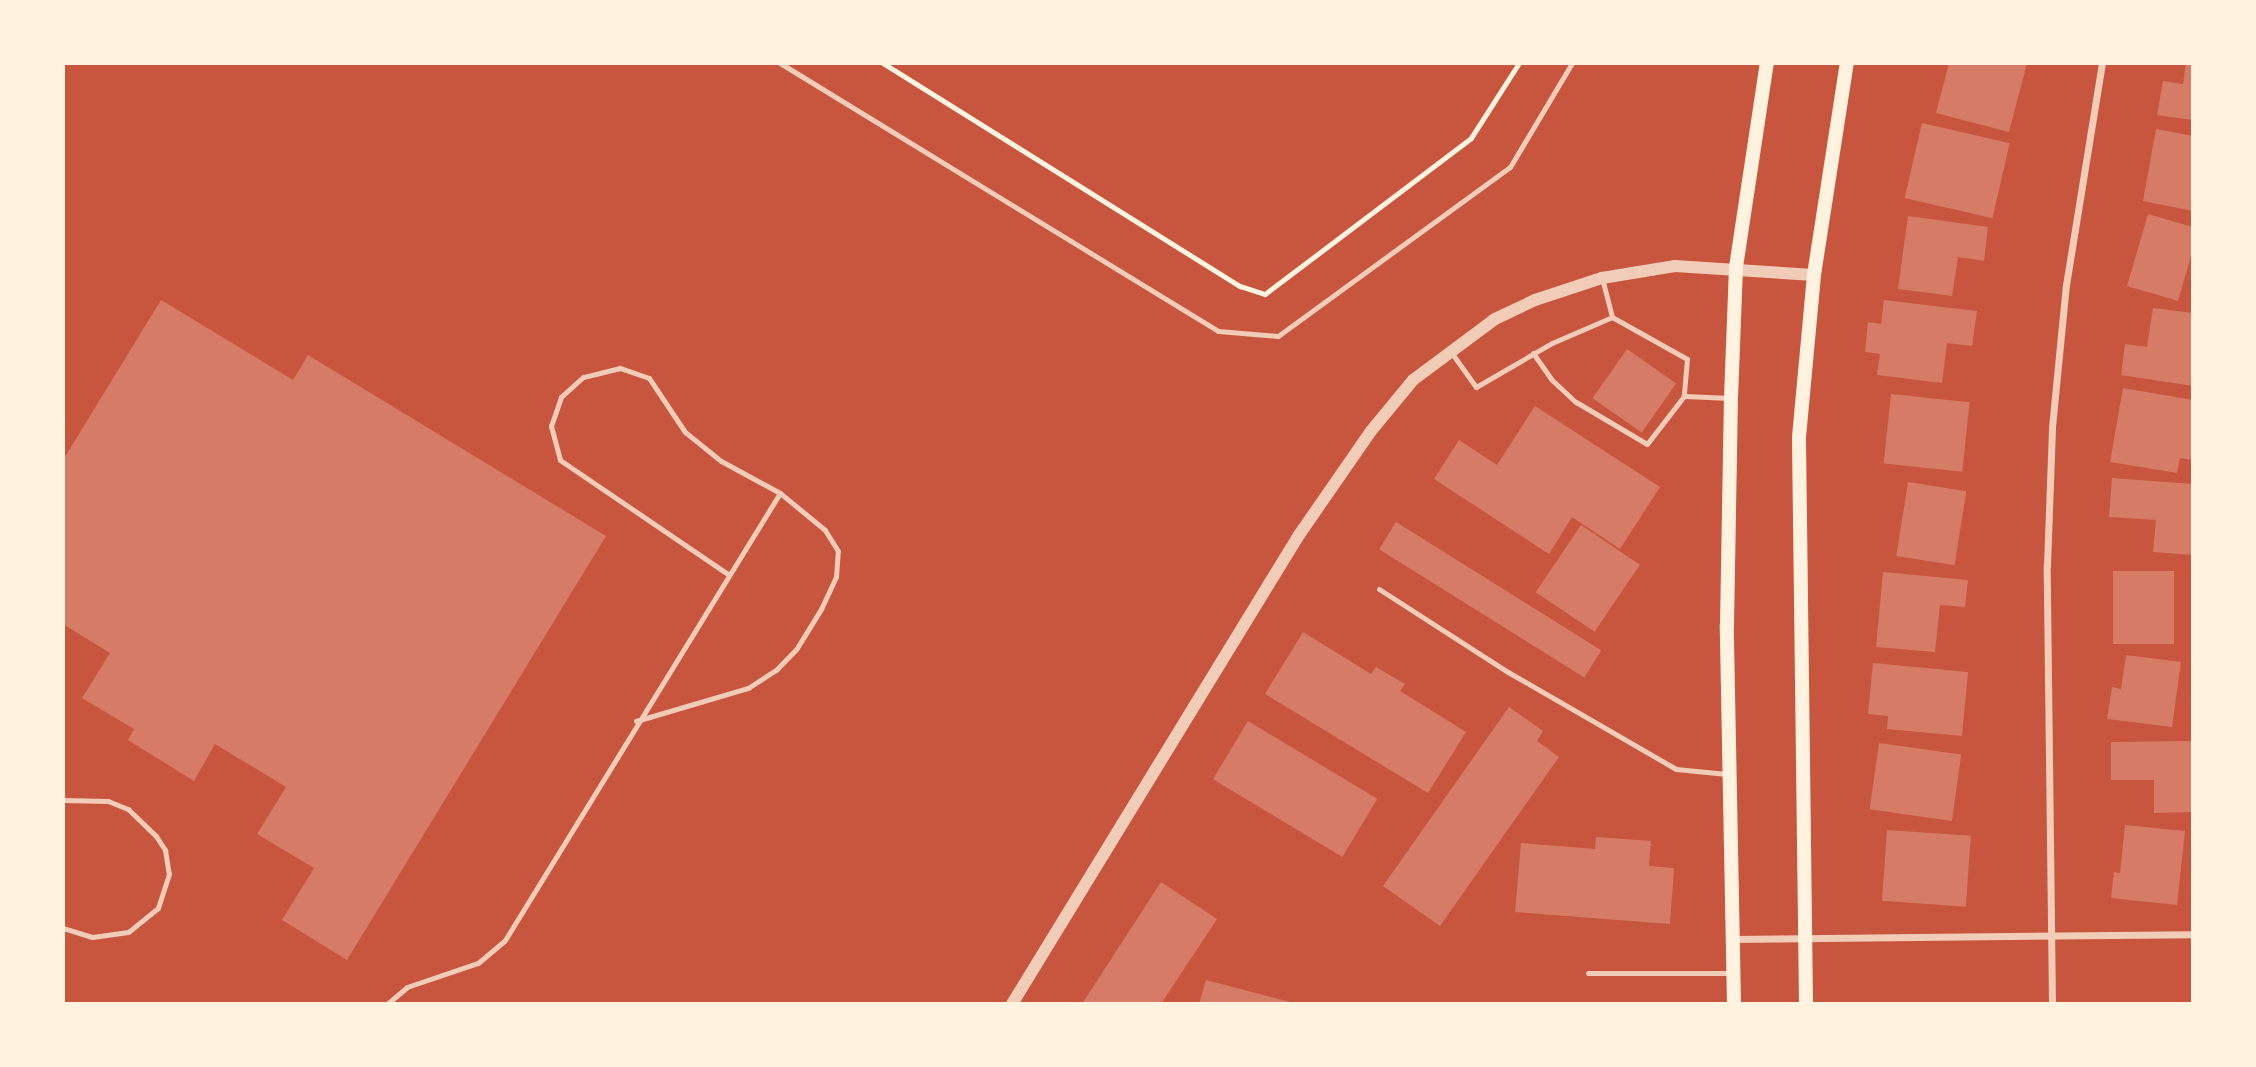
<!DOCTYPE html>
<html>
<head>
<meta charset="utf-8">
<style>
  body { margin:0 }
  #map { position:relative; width:2256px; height:1067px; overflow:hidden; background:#c8553d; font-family:Montserrat,sans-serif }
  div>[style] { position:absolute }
  .building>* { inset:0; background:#d67c66; transform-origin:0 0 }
  .path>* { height:4.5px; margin:-2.25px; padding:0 2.25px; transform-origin:2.25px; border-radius:2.25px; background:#fff3e0 }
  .service>* { height:5px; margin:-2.5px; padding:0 2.5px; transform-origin:2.5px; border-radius:2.5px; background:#f1ccb7 }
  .minor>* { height:7px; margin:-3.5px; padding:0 3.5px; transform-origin:3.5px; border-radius:3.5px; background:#f1ccb7 }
  .tertiary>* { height:12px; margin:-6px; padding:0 6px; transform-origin:6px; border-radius:6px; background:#f1ccb7 }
  .secondary>* { height:14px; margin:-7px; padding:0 7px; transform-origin:7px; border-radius:7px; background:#fff3e0 }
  span { translate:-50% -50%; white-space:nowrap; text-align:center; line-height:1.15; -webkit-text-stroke:7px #fff3e0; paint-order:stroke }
  .frame { position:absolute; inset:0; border:65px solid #fff3e0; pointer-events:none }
</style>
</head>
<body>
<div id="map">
  <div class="building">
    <div style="clip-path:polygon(1949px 63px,2027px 63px,2009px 132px,1936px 113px)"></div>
    <div style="clip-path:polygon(2186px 63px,2193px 63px,2193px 120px,2157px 115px,2163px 81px,2183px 84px)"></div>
    <div style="left:1922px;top:123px;width:90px;height:77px;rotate:13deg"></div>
    <div style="clip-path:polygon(2156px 129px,2193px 136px,2193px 211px,2143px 201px)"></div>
    <div style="clip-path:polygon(2148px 214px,2193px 227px,2193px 249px,2178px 301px,2127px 286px)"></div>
    <div style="clip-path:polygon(1908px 216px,1988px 227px,1984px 261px,1958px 257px,1952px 296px,1898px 289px)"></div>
    <div style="clip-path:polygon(161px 300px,293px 380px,308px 355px,606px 536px,347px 960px,282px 920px,314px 868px,257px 834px,286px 787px,215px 744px,194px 781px,128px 740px,134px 729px,82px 698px,110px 653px,63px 624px,63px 460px)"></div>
    <div style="clip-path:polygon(1884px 300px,1977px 311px,1972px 346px,1947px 343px,1942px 383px,1877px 375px,1880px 354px,1865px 352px,1868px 322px,1881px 324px)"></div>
    <div style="clip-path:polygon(2153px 308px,2193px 313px,2193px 386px,2121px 375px,2125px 344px,2147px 347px)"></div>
    <div style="left:1627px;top:349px;width:60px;height:60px;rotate:35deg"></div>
    <div style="clip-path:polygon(2123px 388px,2193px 400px,2193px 460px,2180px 458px,2177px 473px,2110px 462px)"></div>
    <div style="left:1891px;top:394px;width:79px;height:70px;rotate:6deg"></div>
    <div style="clip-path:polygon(1535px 406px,1660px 487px,1620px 549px,1572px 517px,1549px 554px,1434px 479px,1459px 440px,1497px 465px)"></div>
    <div style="clip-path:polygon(2112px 478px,2193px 484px,2193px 555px,2153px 552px,2156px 520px,2109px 517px)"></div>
    <div style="left:1908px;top:482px;width:59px;height:75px;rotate:9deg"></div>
    <div style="left:1396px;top:522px;width:242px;height:32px;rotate:32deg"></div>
    <div style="left:1581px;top:525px;width:71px;height:81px;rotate:34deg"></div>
    <div style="left:2113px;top:571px;width:61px;height:73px"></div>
    <div style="clip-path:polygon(1883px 572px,1968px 580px,1965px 607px,1940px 605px,1935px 652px,1876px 647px)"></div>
    <div style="clip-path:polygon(1303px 632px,1371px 674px,1376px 667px,1405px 684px,1400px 691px,1466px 732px,1428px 793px,1265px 694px)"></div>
    <div style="clip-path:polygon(2126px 655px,2181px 662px,2172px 727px,2107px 719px,2112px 687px,2121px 689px)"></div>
    <div style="clip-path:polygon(1873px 663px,1968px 672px,1962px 736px,1887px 729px,1888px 716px,1868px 714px)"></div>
    <div style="clip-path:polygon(1509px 707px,1543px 731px,1537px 741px,1559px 757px,1440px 926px,1383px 886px)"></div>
    <div style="left:1248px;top:721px;width:151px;height:68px;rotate:31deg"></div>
    <div style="clip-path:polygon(2193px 741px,2193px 812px,2154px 813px,2154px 780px,2111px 780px,2111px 742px)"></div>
    <div style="left:1879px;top:743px;width:83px;height:67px;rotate:8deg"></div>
    <div style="clip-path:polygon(2125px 825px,2185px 831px,2177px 905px,2111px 898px,2114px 872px,2120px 873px)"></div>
    <div style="left:1887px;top:830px;width:84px;height:71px;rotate:4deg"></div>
    <div style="clip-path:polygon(1596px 837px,1651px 841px,1649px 866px,1674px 868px,1670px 924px,1515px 912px,1521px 843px,1595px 849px)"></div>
    <div style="clip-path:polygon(1161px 882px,1217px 919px,1161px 1004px,1082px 1004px)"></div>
    <div style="clip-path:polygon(1206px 980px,1294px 1003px,1294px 1004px,1199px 1004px)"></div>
  </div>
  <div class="path">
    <div style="left:883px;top:63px;width:421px;rotate:32deg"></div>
    <div style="left:1240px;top:286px;width:26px;rotate:18deg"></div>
    <div style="left:1265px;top:294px;width:258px;rotate:-37.1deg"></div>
    <div style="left:1471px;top:138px;width:89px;rotate:-57.4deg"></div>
  </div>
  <div class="service">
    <div style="left:780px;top:63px;width:513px;rotate:31.46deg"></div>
    <div style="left:1218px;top:331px;width:60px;rotate:4.8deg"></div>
    <div style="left:1278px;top:336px;width:287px;rotate:-36.1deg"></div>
    <div style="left:1510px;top:167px;width:121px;rotate:-59.2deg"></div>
    <div style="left:1602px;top:278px;width:40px;rotate:75.6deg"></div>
    <div style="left:1612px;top:317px;width:86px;rotate:29.2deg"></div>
    <div style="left:1687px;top:359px;width:37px;rotate:95deg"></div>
    <div style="left:1684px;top:396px;width:47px;rotate:2.4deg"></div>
    <div style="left:1451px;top:352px;width:43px;rotate:54.5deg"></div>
    <div style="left:1476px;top:387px;width:88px;rotate:-30.1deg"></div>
    <div style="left:1552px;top:343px;width:65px;rotate:-23.4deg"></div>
    <div style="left:1533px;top:353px;width:33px;rotate:55deg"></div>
    <div style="left:1552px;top:380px;width:33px;rotate:43deg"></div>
    <div style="left:1576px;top:402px;width:82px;rotate:30.6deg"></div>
    <div style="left:1647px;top:444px;width:61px;rotate:-52.4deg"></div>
    <div style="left:1379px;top:589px;width:153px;rotate:32.8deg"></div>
    <div style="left:1508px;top:672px;width:194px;rotate:30deg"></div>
    <div style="left:1676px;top:769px;width:51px;rotate:5.6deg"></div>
    <div style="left:636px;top:721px;width:117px;rotate:-16.4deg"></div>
    <div style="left:748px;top:688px;width:33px;rotate:-33deg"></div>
    <div style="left:776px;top:670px;width:30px;rotate:-46deg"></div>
    <div style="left:797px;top:648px;width:46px;rotate:-58.4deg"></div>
    <div style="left:821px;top:609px;width:35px;rotate:-65deg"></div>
    <div style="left:836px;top:577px;width:26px;rotate:-86deg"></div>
    <div style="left:838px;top:551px;width:25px;rotate:-122deg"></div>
    <div style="left:825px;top:530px;width:58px;rotate:-140.6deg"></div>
    <div style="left:63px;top:800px;width:45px;rotate:1.3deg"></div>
    <div style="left:108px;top:801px;width:22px;rotate:22deg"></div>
    <div style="left:128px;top:809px;width:39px;rotate:44deg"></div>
    <div style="left:156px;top:836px;width:17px;rotate:57deg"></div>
    <div style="left:165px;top:850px;width:24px;rotate:81deg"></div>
    <div style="left:169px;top:874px;width:36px;rotate:108deg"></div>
    <div style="left:158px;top:908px;width:38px;rotate:141deg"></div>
    <div style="left:128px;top:932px;width:36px;rotate:172deg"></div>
    <div style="left:92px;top:937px;width:30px;rotate:-163deg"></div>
    <div style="left:1588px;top:973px;width:145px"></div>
    <div style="left:387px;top:1004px;width:26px;rotate:-40deg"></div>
    <div style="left:407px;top:987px;width:75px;rotate:-18.7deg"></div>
    <div style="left:478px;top:963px;width:35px;rotate:-40deg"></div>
    <div style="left:505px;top:940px;width:525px;rotate:-58.4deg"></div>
    <div style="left:780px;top:493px;width:67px;rotate:-151.5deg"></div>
    <div style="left:721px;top:461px;width:46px;rotate:-141.1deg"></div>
    <div style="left:685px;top:432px;width:65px;rotate:-123.7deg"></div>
    <div style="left:649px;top:378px;width:31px;rotate:-161deg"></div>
    <div style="left:620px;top:368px;width:38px;rotate:166deg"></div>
    <div style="left:583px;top:377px;width:30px;rotate:138deg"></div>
    <div style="left:561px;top:397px;width:31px;rotate:109deg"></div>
    <div style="left:551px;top:426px;width:35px;rotate:75deg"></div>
    <div style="left:560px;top:460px;width:203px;rotate:34.2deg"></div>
  </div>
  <div class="minor">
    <div style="left:1733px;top:939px;width:460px;rotate:-0.6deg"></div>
    <div style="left:2052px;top:1004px;width:439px;rotate:-90.7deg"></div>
    <div style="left:2047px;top:565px;width:138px;rotate:-87.9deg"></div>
    <div style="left:2052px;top:427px;width:143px;rotate:-84.4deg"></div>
    <div style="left:2066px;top:285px;width:225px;rotate:-80.8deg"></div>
  </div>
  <div class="tertiary">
    <div style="left:1012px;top:1004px;width:550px;rotate:-58.54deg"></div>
    <div style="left:1299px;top:535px;width:126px;rotate:-55.3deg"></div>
    <div style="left:1371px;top:431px;width:66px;rotate:-50.5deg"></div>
    <div style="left:1413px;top:380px;width:102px;rotate:-36.6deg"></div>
    <div style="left:1495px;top:319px;width:44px;rotate:-25.4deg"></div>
    <div style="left:1535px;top:300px;width:71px;rotate:-18.2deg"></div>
    <div style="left:1602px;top:278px;width:74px;rotate:-9.3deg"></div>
    <div style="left:1675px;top:266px;width:139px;rotate:3.7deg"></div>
  </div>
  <div class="secondary">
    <div style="left:1734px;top:1004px;width:379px;rotate:-91.1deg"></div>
    <div style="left:1727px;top:625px;width:227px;rotate:-89deg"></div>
    <div style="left:1731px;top:398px;width:131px;rotate:-87.8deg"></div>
    <div style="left:1736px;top:267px;width:206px;rotate:-81.4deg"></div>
    <div style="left:1806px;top:1004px;width:567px;rotate:-90.71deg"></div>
    <div style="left:1799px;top:437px;width:163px;rotate:-84.7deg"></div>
    <div style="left:1814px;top:275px;width:215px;rotate:-81.2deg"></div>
  </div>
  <div class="frame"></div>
</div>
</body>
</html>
